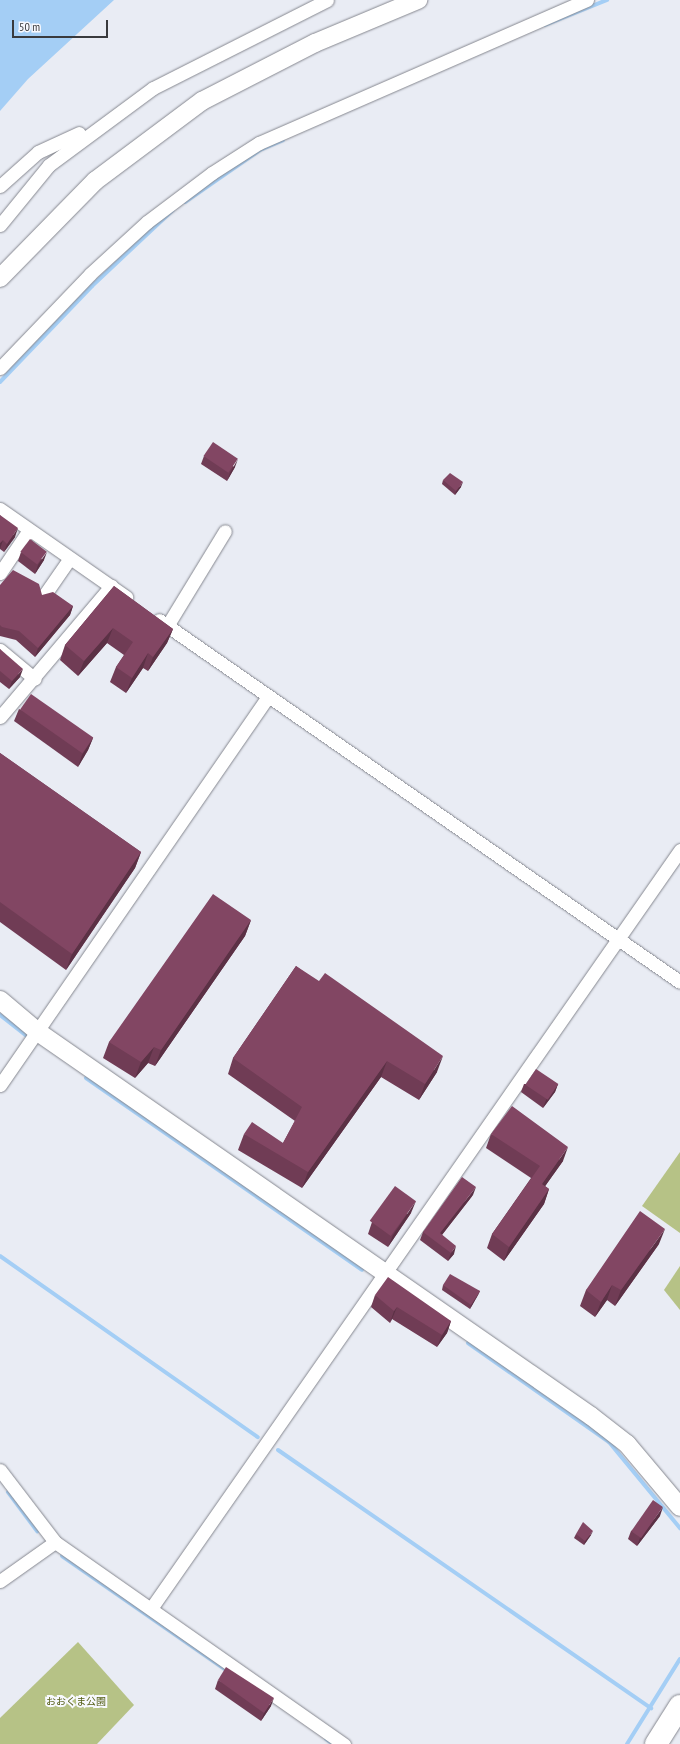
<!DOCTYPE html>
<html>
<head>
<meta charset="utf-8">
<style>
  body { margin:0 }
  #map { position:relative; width:680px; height:1744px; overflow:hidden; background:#e9ecf4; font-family:"PT Sans Narrow","Noto Sans JP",sans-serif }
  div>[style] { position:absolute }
  .green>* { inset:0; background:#b6c286 }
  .water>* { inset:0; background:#a4cef5 }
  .stream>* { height:4px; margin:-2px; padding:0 2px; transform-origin:2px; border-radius:2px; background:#a4cef5 }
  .roads { filter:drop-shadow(0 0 1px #85878f) drop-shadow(0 0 1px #85878f) }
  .street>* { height:13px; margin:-6.5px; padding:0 6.5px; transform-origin:6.5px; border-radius:6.5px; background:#fff }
  .secondary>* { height:18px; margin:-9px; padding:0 9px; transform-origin:9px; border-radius:9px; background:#fff }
  .highway>* { height:22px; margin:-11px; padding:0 11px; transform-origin:11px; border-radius:11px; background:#fff }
  .wall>* { inset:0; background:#703c55 }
  .shaded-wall>* { inset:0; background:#5b3145 }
  .building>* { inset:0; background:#824663; transform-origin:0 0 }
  span { translate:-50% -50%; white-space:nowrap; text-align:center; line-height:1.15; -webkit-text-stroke:4px #f8f9fe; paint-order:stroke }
  .park-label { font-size:10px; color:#525c13 }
  .scale { position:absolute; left:12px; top:20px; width:96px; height:18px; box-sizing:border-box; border:2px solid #393a3d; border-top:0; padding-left:5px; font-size:12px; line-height:14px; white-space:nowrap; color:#393a3d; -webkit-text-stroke:3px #f8f9fe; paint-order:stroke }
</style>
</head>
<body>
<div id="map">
  <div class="green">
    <div style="clip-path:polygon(680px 1152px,680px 1233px,642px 1206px)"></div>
    <div style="clip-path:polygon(680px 1266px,680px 1310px,664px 1290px)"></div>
    <div style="clip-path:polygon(78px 1642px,134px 1705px,97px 1744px,0 1744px,0 1718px)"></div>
  </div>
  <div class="water">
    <div style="clip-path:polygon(0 0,114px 0,28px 79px,0 111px)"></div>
  </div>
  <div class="stream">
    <div style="left:545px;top:25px;width:67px;rotate:-22deg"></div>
    <div style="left:185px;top:202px;width:91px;rotate:-34.7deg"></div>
    <div style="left:260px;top:150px;width:25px;rotate:-23deg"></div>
    <div style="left:0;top:382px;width:133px;rotate:-46.2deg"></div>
    <div style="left:92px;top:286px;width:111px;rotate:-43.2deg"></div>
    <div style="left:0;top:1015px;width:33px;rotate:38deg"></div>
    <div style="left:86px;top:1078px;width:336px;rotate:34.8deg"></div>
    <div style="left:0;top:1256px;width:315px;rotate:35.1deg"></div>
    <div style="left:468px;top:1343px;width:172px;rotate:35.1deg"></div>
    <div style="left:609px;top:1442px;width:112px;rotate:50.5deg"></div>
    <div style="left:278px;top:1450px;width:454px;rotate:34.7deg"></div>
    <div style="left:8px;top:1492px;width:49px;rotate:53.4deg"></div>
    <div style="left:62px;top:1556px;width:203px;rotate:34.8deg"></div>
    <div style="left:326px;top:1739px;width:9px;rotate:36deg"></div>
    <div style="left:627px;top:1744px;width:100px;rotate:-58.1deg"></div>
  </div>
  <div class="roads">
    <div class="street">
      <div style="left:0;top:186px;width:51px;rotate:-41.8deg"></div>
      <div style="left:38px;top:152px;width:45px;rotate:-24.9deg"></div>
      <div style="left:0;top:225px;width:77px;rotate:-50.8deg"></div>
      <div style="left:49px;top:165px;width:129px;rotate:-36.5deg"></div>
      <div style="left:153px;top:88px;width:195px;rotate:-26.8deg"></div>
      <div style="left:0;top:368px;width:130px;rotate:-46.2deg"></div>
      <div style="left:90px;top:274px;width:77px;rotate:-42.4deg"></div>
      <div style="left:147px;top:222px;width:81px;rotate:-37deg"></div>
      <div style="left:212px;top:173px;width:56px;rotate:-32.6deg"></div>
      <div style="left:259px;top:143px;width:358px;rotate:-23.6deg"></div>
      <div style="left:0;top:509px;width:154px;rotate:34.9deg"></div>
      <div style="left:0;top:573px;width:52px;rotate:-56deg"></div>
      <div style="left:43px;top:597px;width:47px;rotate:-55.3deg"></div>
      <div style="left:159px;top:620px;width:634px;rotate:34.79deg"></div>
      <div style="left:167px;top:626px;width:111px;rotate:-58.6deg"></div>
      <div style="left:0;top:650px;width:45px;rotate:39.6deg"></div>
      <div style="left:0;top:717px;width:172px;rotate:-49.7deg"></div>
      <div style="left:0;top:1085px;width:472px;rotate:-55.4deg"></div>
      <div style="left:0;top:1470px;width:91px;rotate:52.6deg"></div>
      <div style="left:55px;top:1542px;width:353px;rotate:35deg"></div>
      <div style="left:0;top:1581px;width:67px;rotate:-35.3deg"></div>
      <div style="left:152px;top:1607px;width:923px;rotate:-55.1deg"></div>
    </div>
    <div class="secondary">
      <div style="left:0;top:278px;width:136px;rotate:-45.6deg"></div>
      <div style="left:95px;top:181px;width:134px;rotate:-36.8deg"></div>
      <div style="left:202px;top:101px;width:127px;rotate:-27.2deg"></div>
      <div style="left:315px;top:43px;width:112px;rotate:-22.7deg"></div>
      <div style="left:0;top:1000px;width:50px;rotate:40.1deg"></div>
      <div style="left:38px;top:1032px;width:673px;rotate:34.78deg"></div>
      <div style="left:591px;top:1416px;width:46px;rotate:37.9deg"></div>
      <div style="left:627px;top:1444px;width:82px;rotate:49.9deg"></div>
    </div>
    <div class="highway">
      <div style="left:656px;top:1744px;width:45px;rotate:-57.7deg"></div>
    </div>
  </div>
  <div class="wall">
    <div style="clip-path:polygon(204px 456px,235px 467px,227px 481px,201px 464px)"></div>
    <div style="clip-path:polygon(443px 480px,461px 487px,455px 495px,442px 484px)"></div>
    <div style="clip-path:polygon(0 515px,15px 537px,4px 552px,0 549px)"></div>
    <div style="clip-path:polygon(21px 552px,44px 560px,35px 574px,18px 561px)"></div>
    <div style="clip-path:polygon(0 585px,42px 595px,73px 606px,70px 615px,35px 657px,16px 640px,0 636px)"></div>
    <div style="clip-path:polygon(114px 586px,173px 629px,167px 643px,148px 671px,143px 668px,126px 693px,110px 682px,116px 667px,124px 655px,107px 643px,78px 676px,60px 660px,65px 645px)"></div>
    <div style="clip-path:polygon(0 649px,20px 677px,9px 689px,0 682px)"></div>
    <div style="clip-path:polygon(19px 709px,93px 738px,88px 750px,78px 767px,14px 721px)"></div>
    <div style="clip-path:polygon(0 753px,141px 852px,135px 868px,66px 970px,0 922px)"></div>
    <div style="clip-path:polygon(251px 920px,245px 936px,155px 1066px,148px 1063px,135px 1078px,103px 1058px,109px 1042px)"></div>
    <div style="clip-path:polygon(296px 966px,437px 1072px,419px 1100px,381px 1077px,302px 1188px,238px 1150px,244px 1134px,283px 1143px,295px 1121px,228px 1074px,233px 1058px)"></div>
    <div style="clip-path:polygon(524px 1084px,558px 1084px,555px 1092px,543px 1108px,521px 1092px)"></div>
    <div style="clip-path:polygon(491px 1134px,563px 1161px,545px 1186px,549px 1189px,544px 1204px,504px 1261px,487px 1248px,492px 1234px,531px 1178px,486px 1148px)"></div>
    <div style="clip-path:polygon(473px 1195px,442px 1235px,454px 1254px,448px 1261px,420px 1240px,423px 1232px)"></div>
    <div style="clip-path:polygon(411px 1213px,388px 1247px,368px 1234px,372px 1222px)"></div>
    <div style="clip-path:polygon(659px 1244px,615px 1306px,607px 1300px,595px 1317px,580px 1306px,586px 1290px)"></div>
    <div style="clip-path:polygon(443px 1285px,480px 1291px,478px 1295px,470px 1309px,442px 1290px)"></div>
    <div style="clip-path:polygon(375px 1295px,451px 1321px,447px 1333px,437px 1347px,392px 1319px,390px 1323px,371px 1307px)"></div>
    <div style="clip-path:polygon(660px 1516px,637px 1546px,628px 1539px,631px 1531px)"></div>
    <div style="clip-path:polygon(576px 1534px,591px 1535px,584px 1545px,574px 1538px)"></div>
    <div style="clip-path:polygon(218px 1680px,271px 1706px,261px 1721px,215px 1689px)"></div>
  </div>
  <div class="shaded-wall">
    <div style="clip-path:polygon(238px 459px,235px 467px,227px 481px,230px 473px)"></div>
    <div style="clip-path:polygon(463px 482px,461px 487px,455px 495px,456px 491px)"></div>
    <div style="clip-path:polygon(18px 528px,15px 537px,4px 552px,7px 544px)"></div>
    <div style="clip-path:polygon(3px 540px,0 549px,0 543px)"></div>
    <div style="clip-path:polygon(47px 552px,44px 560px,35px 574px,38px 565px)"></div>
    <div style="clip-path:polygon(73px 606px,70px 615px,35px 657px,38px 648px)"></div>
    <div style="clip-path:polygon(113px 628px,107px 643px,78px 676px,84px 661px)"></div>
    <div style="clip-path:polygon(173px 629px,167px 643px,148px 671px,153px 657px)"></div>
    <div style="clip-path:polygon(148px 653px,143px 668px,126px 693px,132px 678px)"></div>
    <div style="clip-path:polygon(23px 669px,20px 677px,9px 689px,12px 681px)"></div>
    <div style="clip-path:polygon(93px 738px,88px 750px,78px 767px,82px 755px)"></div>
    <div style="clip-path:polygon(141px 852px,135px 868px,66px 970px,72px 954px)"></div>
    <div style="clip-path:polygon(251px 920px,245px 936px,155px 1066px,161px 1050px)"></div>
    <div style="clip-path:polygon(154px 1047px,148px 1063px,135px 1078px,141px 1062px)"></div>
    <div style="clip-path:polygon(443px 1056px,437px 1072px,419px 1100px,425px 1084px)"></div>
    <div style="clip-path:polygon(387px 1061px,381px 1077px,302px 1188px,308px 1172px)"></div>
    <div style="clip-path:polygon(558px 1084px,555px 1092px,543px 1108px,546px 1100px)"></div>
    <div style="clip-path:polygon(568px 1147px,563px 1161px,536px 1199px,542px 1184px)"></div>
    <div style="clip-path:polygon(476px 1187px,473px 1195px,437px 1241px,440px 1233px)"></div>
    <div style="clip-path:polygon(549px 1189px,544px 1204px,504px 1261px,509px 1247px)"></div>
    <div style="clip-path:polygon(416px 1201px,411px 1213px,388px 1247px,393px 1235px)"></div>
    <div style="clip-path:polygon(665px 1229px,659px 1244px,615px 1306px,621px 1290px)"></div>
    <div style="clip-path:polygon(456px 1246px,454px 1254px,448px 1261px,451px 1253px)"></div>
    <div style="clip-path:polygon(612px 1285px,607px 1300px,595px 1317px,601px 1302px)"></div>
    <div style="clip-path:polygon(480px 1291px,478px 1295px,470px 1309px,471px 1305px)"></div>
    <div style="clip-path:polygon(397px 1307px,392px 1319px,390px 1323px,394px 1311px)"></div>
    <div style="clip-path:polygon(451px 1321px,447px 1333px,437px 1347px,442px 1335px)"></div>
    <div style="clip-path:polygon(663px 1507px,660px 1516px,637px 1546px,640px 1538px)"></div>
    <div style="clip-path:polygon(593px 1531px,591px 1535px,584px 1545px,585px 1541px)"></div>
    <div style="clip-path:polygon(274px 1698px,271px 1706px,261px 1721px,264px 1713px)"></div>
  </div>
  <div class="building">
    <div style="left:213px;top:442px;width:30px;height:17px;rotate:34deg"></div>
    <div style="clip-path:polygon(450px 473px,463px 482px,456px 491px,443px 480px)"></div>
    <div style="clip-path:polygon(0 515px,18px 528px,7px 544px,3px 540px,0 543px)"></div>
    <div style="left:30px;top:539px;width:21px;height:16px;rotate:37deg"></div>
    <div style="clip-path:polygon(13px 570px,39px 584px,42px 595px,53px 592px,73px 606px,38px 648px,19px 631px,2px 627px,0 625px,0 585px)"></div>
    <div style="clip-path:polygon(114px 586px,173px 629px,153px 657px,148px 653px,132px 678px,116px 667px,133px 642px,113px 628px,84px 661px,65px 645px)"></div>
    <div style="clip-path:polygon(0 649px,23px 669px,12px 681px,0 671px)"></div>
    <div style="left:31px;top:694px;width:76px;height:19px;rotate:35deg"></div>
    <div style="clip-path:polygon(0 753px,141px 852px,72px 954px,0 902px)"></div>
    <div style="clip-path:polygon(213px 894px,251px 920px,161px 1050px,154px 1047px,141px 1062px,109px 1042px)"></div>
    <div style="clip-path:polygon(296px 966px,319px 981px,325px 973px,443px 1056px,425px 1084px,387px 1061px,308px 1172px,244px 1134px,252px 1122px,283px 1143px,302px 1107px,233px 1058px)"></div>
    <div style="left:536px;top:1069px;width:27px;height:19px;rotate:34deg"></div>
    <div style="clip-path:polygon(512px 1106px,568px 1147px,542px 1184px,549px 1189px,509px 1247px,492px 1234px,540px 1166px,491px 1134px)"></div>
    <div style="clip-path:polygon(462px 1177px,476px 1187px,440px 1233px,456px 1246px,451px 1253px,423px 1232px)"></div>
    <div style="left:395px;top:1186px;width:26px;height:43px;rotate:36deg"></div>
    <div style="clip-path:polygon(640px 1211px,665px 1229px,621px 1290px,612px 1285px,601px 1302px,586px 1290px)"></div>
    <div style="clip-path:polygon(450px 1274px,480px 1291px,471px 1305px,443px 1285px)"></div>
    <div style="clip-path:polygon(388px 1277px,451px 1321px,442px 1335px,397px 1307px,394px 1311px,375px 1295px)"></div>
    <div style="left:653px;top:1500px;width:12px;height:38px;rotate:35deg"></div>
    <div style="clip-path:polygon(583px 1522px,593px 1531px,585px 1541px,576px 1534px)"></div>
    <div style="clip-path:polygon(226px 1667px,274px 1698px,264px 1713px,218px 1680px)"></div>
  </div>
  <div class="park-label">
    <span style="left:76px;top:1702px">おおくま公園</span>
  </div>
  <div class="scale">50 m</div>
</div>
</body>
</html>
